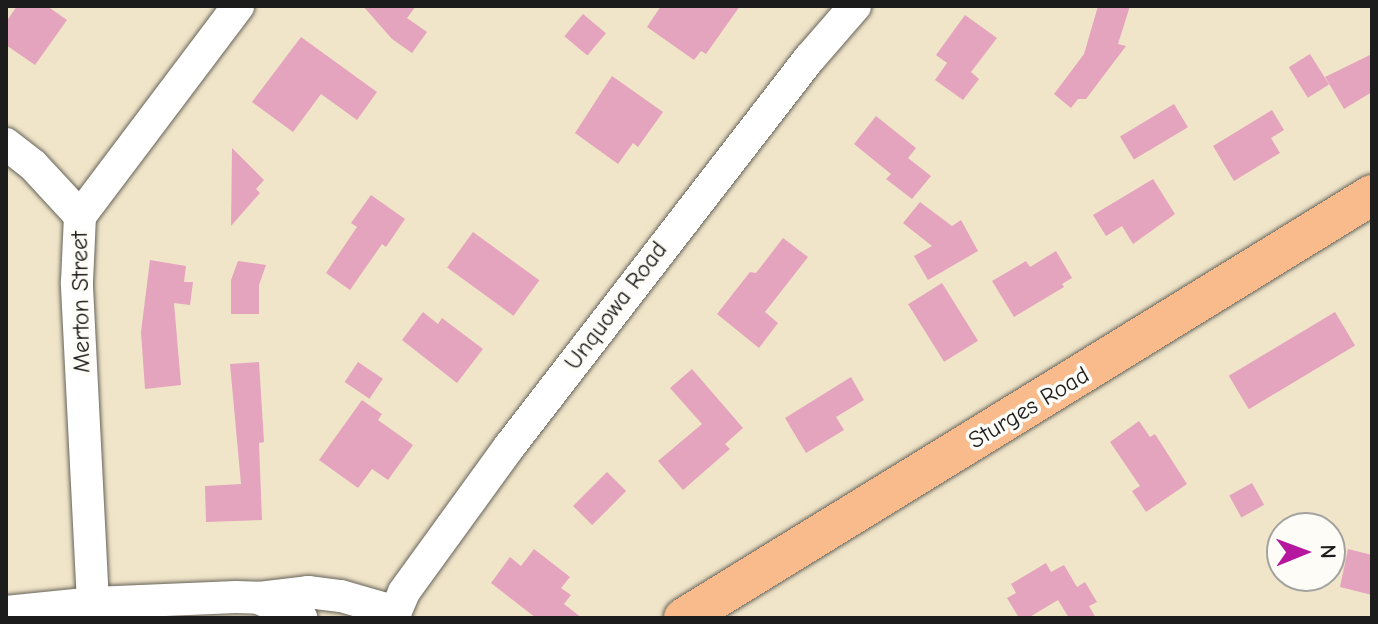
<!DOCTYPE html>
<html>
<head>
<meta charset="utf-8">
<style>
  body { margin:0 }
  #map { position:relative; width:1378px; height:624px; overflow:hidden; background:#f0e5c9; font-family:"Comic Neue",sans-serif }
  div>[style] { position:absolute }
  .building>* { inset:0; background:#e4a4be; transform-origin:0 0 }
  .roads { filter:drop-shadow(0 0 2px #666259) drop-shadow(0 0 2px #666259) }
  .minor>* { height:32px; margin:-16px; padding:0 16px; transform-origin:16px; border-radius:16px; background:#fff }
  .major>* { height:40px; margin:-20px; padding:0 20px; transform-origin:20px; border-radius:20px; background:#fabb8c }
  span { translate:-50% -50%; white-space:nowrap; text-align:center; line-height:1.15; -webkit-text-stroke:7px #fdfcf7; paint-order:stroke }
  .street-label { font-size:24px; color:#1c1c1c }
  .frame { position:absolute; inset:0; border:8px solid #1c1c1c; pointer-events:none }
  .north { position:absolute; left:1266px; top:512px; width:80px; height:80px; box-sizing:border-box; background:#fdfcf7; border:2px solid #a3a29f; border-radius:50%; rotate:89deg; font-size:22px; font-weight:700; line-height:32px; text-align:center; color:#1c1c1c }
  .north::after { content:''; display:block; margin:auto; width:28px; height:36px; background:#b5179e; clip-path:polygon(50% 0,100% 100%,50% 72%,0 100%) }
</style>
</head>
<body>
<div id="map">
  <div class="building">
    <div style="clip-path:polygon(17px 6px,50px 8px,67px 20px,35px 65px,6px 45px,6px 22px)"></div>
    <div style="clip-path:polygon(363px 6px,416px 6px,407px 18px,427px 32px,412px 53px,392px 39px)"></div>
    <div style="clip-path:polygon(661px 6px,740px 6px,706px 54px,701px 51px,694px 60px,647px 27px)"></div>
    <div style="clip-path:polygon(1098px 6px,1130px 6px,1118px 44px,1126px 46px,1086px 99px,1078px 99px,1071px 108px,1054px 94px,1084px 54px)"></div>
    <div style="left:583px;top:14px;width:30px;height:29px;rotate:40deg"></div>
    <div style="clip-path:polygon(965px 15px,997px 38px,971px 72px,979px 79px,963px 100px,935px 80px,947px 63px,936px 55px)"></div>
    <div style="clip-path:polygon(301px 37px,377px 92px,357px 120px,321px 94px,293px 132px,252px 102px)"></div>
    <div style="left:1310px;top:54px;width:36px;height:25px;rotate:58deg"></div>
    <div style="clip-path:polygon(1372px 54px,1372px 92px,1344px 109px,1325px 77px)"></div>
    <div style="clip-path:polygon(612px 76px,663px 112px,638px 147px,633px 143px,618px 164px,575px 133px)"></div>
    <div style="left:1174px;top:104px;width:27px;height:63px;rotate:59deg"></div>
    <div style="clip-path:polygon(1272px 110px,1284px 130px,1271px 138px,1280px 153px,1234px 181px,1213px 146px)"></div>
    <div style="clip-path:polygon(876px 116px,916px 148px,908px 158px,931px 176px,912px 199px,886px 179px,891px 174px,854px 144px)"></div>
    <div style="clip-path:polygon(232px 148px,264px 180px,256px 189px,260px 193px,231px 226px)"></div>
    <div style="clip-path:polygon(1153px 179px,1175px 214px,1133px 244px,1122px 226px,1106px 236px,1093px 215px)"></div>
    <div style="clip-path:polygon(371px 195px,405px 219px,386px 247px,382px 244px,350px 290px,326px 273px,357px 227px,351px 223px)"></div>
    <div style="clip-path:polygon(920px 202px,952px 226px,961px 220px,978px 251px,928px 280px,914px 256px,932px 246px,903px 223px)"></div>
    <div style="left:473px;top:232px;width:82px;height:44px;rotate:36deg"></div>
    <div style="clip-path:polygon(783px 238px,808px 257px,765px 312px,778px 323px,759px 348px,717px 314px,750px 272px,756px 273px)"></div>
    <div style="clip-path:polygon(1056px 251px,1072px 278px,1062px 284px,1064px 287px,1014px 317px,992px 281px,1026px 261px,1030px 267px)"></div>
    <div style="clip-path:polygon(150px 260px,186px 266px,184px 282px,193px 282px,190px 305px,174px 303px,181px 385px,145px 389px,141px 332px)"></div>
    <div style="clip-path:polygon(238px 261px,266px 265px,259px 285px,259px 314px,231px 314px,231px 280px)"></div>
    <div style="left:942px;top:283px;width:68px;height:40px;rotate:58deg"></div>
    <div style="clip-path:polygon(423px 312px,438px 324px,442px 318px,483px 349px,457px 383px,402px 340px)"></div>
    <div style="left:1335px;top:312px;width:39px;height:124px;rotate:59deg"></div>
    <div style="clip-path:polygon(259px 362px,264px 442px,259px 443px,262px 520px,206px 522px,205px 486px,241px 484px,230px 364px)"></div>
    <div style="left:358px;top:362px;width:30px;height:24px;rotate:34deg"></div>
    <div style="clip-path:polygon(692px 369px,743px 428px,725px 444px,730px 449px,683px 490px,658px 461px,702px 424px,670px 388px)"></div>
    <div style="clip-path:polygon(851px 377px,864px 400px,836px 417px,844px 430px,806px 453px,785px 418px)"></div>
    <div style="clip-path:polygon(362px 400px,382px 414px,378px 420px,413px 445px,388px 480px,372px 469px,358px 488px,319px 460px)"></div>
    <div style="clip-path:polygon(1139px 421px,1150px 437px,1155px 434px,1187px 484px,1146px 512px,1132px 491px,1140px 486px,1110px 442px)"></div>
    <div style="left:607px;top:472px;width:27px;height:48px;rotate:45deg"></div>
    <div style="left:1252px;top:483px;width:25px;height:26px;rotate:61deg"></div>
    <div style="clip-path:polygon(534px 549px,570px 577px,561px 588px,571px 595px,564px 604px,582px 618px,536px 618px,491px 583px,510px 557px,521px 566px)"></div>
    <div style="clip-path:polygon(1348px 549px,1372px 555px,1372px 595px,1340px 587px)"></div>
    <div style="clip-path:polygon(1046px 563px,1051px 572px,1064px 565px,1077px 587px,1085px 582px,1097px 602px,1089px 606px,1096px 618px,1069px 618px,1058px 600px,1028px 618px,1019px 618px,1007px 598px,1016px 593px,1011px 584px)"></div>
  </div>
  <div class="roads">
    <div class="minor">
      <div style="left:6px;top:144px;width:34px;rotate:38deg"></div>
      <div style="left:33px;top:165px;width:69px;rotate:47.3deg"></div>
      <div style="left:259px;top:598px;width:49px;rotate:-7deg"></div>
      <div style="left:308px;top:592px;width:33px;rotate:7deg"></div>
      <div style="left:341px;top:596px;width:57px;rotate:16.2deg"></div>
      <div style="left:93px;top:603px;width:321px;rotate:-92.9deg"></div>
      <div style="left:77px;top:282px;width:66px;rotate:-87.4deg"></div>
      <div style="left:80px;top:216px;width:263px;rotate:-53deg"></div>
      <div style="left:6px;top:612px;width:87px;rotate:-5.9deg"></div>
      <div style="left:93px;top:603px;width:143px;rotate:-2.4deg"></div>
      <div style="left:236px;top:597px;width:23px;rotate:2deg"></div>
      <div style="left:259px;top:598px;width:47px;rotate:25.5deg"></div>
      <div style="left:393px;top:618px;width:28px;rotate:-67deg"></div>
      <div style="left:404px;top:592px;width:179px;rotate:-54.1deg"></div>
      <div style="left:509px;top:447px;width:492px;rotate:-52.3deg"></div>
      <div style="left:810px;top:58px;width:69px;rotate:-49.1deg"></div>
    </div>
    <div class="major">
      <div style="left:684px;top:618px;width:808px;rotate:-31.58deg"></div>
    </div>
  </div>
  <div class="street-label">
    <span style="left:81px;top:302px;rotate:-91deg">Merton Street</span>
    <span style="left:616px;top:306px;rotate:-53deg">Unquowa Road</span>
    <span style="left:1029px;top:408px;rotate:-31deg">Sturges Road</span>
  </div>
  <div class="frame"></div>
  <div class="north">N</div>
</div>
</body>
</html>
